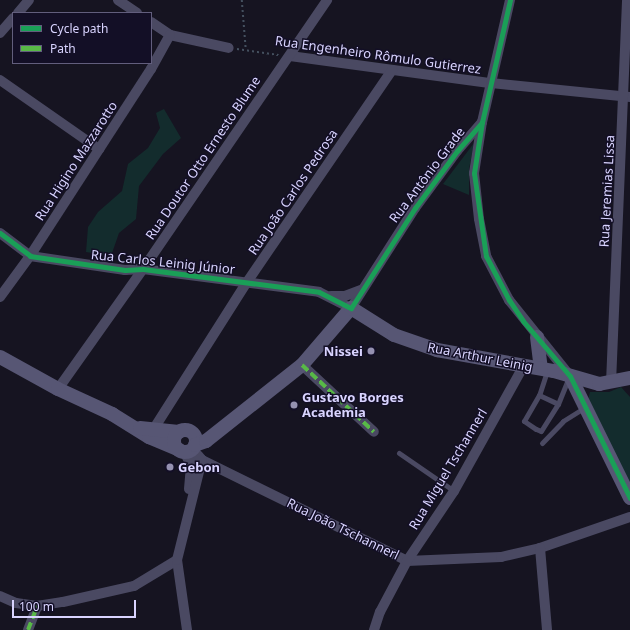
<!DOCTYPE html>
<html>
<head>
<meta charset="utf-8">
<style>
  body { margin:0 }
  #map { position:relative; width:630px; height:630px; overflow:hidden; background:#161421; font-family:"Noto Sans",sans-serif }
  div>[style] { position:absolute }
  .green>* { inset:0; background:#132c2d }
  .path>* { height:1.5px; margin-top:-0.75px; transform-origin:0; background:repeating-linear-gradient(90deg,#44505f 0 2px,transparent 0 5px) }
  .lane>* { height:5px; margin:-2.5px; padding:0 2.5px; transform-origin:2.5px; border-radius:2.5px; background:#4a4962 }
  .street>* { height:10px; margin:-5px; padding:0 5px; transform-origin:5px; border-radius:5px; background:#4a4962 }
  .secondary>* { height:14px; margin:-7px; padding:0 7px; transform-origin:7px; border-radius:7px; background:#575674 }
  .secondary>.ring { margin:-7px; padding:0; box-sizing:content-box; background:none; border:14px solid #575674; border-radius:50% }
  .quiet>* { height:4px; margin-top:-2px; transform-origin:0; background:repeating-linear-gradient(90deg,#58b947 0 8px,transparent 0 12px) }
  .cycleway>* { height:5px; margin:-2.5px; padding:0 2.5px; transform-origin:2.5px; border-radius:2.5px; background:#1a9f57 }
  .dots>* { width:11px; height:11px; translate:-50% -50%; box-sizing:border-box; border:2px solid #130f26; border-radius:50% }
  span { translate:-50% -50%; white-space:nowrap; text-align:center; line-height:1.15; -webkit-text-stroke:3px #130f26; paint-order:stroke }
  .street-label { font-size:13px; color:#d9d4ff }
  .poi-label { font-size:13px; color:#d9d4ff; font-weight:700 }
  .right { translate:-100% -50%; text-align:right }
  .left { translate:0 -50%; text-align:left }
  .legend { position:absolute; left:12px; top:12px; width:140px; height:52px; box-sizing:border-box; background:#130f26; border:1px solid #625e7d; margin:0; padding:5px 7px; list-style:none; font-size:12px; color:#d9d4ff }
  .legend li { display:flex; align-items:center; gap:8px; height:20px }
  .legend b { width:20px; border:1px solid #625e7d }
  .scale { position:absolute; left:12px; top:600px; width:124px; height:18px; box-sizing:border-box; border:2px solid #d9d4ff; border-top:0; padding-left:5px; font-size:12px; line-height:14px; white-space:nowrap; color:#d9d4ff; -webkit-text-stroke:3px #130f26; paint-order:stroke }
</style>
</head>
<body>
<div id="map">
  <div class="green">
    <div style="clip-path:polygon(164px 109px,181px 138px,163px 154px,139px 186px,136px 219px,119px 233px,111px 256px,86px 252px,88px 227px,98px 212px,122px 191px,128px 164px,148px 148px,160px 128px,156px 113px)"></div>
    <div style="clip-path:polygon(474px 143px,469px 169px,469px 195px,443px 184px)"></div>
    <div style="clip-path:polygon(621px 387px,630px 397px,630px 484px,588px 400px,590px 392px,609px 392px)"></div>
  </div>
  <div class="path">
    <div style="left:242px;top:0;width:50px;rotate:85.4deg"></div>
    <div style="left:237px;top:49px;width:42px;rotate:8.1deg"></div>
  </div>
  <div class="lane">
    <div style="left:547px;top:371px;width:25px;rotate:108deg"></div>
    <div style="left:539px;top:395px;width:21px;rotate:25deg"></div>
    <div style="left:558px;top:404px;width:27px;rotate:-68deg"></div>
    <div style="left:539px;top:395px;width:30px;rotate:120deg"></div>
    <div style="left:524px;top:421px;width:14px;rotate:34deg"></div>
    <div style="left:536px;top:429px;width:5px;rotate:22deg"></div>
    <div style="left:541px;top:431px;width:32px;rotate:-58deg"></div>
    <div style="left:542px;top:443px;width:30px;rotate:-46deg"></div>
    <div style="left:563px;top:421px;width:25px;rotate:-32deg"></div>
    <div style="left:399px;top:453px;width:67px;rotate:34.6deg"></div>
  </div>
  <div class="street">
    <div style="left:118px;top:0;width:23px;rotate:34deg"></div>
    <div style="left:510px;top:0;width:125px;rotate:102.9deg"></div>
    <div style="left:482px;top:122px;width:52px;rotate:98.9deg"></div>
    <div style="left:474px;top:173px;width:46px;rotate:83.8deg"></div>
    <div style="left:479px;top:219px;width:38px;rotate:79deg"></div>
    <div style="left:486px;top:256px;width:50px;rotate:62.4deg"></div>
    <div style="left:509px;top:300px;width:97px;rotate:51.2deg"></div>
    <div style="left:18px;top:13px;width:17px;rotate:-50deg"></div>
    <div style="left:151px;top:22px;width:23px;rotate:34deg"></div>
    <div style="left:170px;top:35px;width:60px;rotate:12.4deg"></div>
    <div style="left:0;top:33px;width:20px;rotate:-49deg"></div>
    <div style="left:290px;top:56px;width:203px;rotate:7.7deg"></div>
    <div style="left:491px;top:83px;width:140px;rotate:5.8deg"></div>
    <div style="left:0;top:80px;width:121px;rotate:34.9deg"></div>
    <div style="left:0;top:233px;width:38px;rotate:37deg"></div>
    <div style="left:30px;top:256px;width:96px;rotate:8.4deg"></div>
    <div style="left:125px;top:270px;width:18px;rotate:-3deg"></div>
    <div style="left:143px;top:269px;width:177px;rotate:7.4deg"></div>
    <div style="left:319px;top:292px;width:36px;rotate:27deg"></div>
    <div style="left:351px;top:308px;width:119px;rotate:-57.4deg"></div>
    <div style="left:415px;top:208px;width:71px;rotate:-53.6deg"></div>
    <div style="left:457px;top:151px;width:38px;rotate:-49deg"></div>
    <div style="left:331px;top:296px;width:14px"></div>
    <div style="left:345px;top:296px;width:17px;rotate:-21deg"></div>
    <div style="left:0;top:297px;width:51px;rotate:-53.8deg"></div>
    <div style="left:30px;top:256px;width:223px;rotate:-57.1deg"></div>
    <div style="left:151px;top:69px;width:39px;rotate:-61deg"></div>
    <div style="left:302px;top:365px;width:98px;rotate:42.9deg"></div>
    <div style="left:611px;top:383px;width:383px;rotate:-87.6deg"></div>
    <div style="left:58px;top:389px;width:147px;rotate:-54.7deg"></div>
    <div style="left:143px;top:269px;width:326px;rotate:-55.6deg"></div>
    <div style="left:153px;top:430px;width:175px;rotate:-57.6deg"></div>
    <div style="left:247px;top:282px;width:257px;rotate:-55.6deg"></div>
    <div style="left:185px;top:453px;width:14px;rotate:65deg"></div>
    <div style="left:191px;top:466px;width:23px;rotate:95deg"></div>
    <div style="left:188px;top:457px;width:14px;rotate:12deg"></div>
    <div style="left:202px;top:460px;width:229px;rotate:26.2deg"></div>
    <div style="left:407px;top:561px;width:94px;rotate:-2.4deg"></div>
    <div style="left:501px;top:557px;width:40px;rotate:-13deg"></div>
    <div style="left:540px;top:548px;width:95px;rotate:-19deg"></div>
    <div style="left:540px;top:548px;width:82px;rotate:85.1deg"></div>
    <div style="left:0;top:596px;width:17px;rotate:24deg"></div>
    <div style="left:16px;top:603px;width:21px;rotate:8deg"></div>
    <div style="left:37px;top:606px;width:26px;rotate:-9deg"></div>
    <div style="left:63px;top:602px;width:73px;rotate:-12.7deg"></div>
    <div style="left:134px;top:586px;width:50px;rotate:-31.2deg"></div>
    <div style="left:28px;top:630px;width:26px;rotate:-69deg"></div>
    <div style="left:187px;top:630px;width:71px;rotate:-98.1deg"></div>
    <div style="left:177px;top:560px;width:103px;rotate:-76deg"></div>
    <div style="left:202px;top:460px;width:6px;rotate:-129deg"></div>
    <div style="left:374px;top:630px;width:19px;rotate:-72deg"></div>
    <div style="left:380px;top:612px;width:58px;rotate:-62.1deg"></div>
    <div style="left:407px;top:561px;width:84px;rotate:-56.1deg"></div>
    <div style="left:454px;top:491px;width:144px;rotate:-60.9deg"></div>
  </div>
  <div class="secondary">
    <div style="left:537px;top:337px;width:31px;rotate:83deg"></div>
    <div style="left:0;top:357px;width:66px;rotate:28.9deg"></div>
    <div style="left:58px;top:389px;width:60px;rotate:24.8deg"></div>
    <div style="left:112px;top:414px;width:44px;rotate:31.9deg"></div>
    <div style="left:149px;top:437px;width:33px;rotate:23deg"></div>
    <div style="left:570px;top:376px;width:136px;rotate:63.8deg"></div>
    <div style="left:140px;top:428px;width:39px;rotate:6deg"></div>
    <div class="ring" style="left:174px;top:430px;width:8px;height:8px"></div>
    <div style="left:195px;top:445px;width:12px;rotate:-20deg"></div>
    <div style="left:206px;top:441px;width:122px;rotate:-38.4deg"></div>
    <div style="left:302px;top:365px;width:75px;rotate:-49.3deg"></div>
    <div style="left:351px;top:308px;width:51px;rotate:32.1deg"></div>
    <div style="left:394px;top:335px;width:46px;rotate:19.2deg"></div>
    <div style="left:437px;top:350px;width:119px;rotate:10.2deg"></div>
    <div style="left:554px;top:371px;width:47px;rotate:16.1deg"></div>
    <div style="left:599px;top:384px;width:32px;rotate:-11deg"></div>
  </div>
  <div class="quiet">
    <div style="left:302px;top:365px;width:98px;rotate:42.9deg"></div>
    <div style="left:28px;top:630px;width:26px;rotate:-69deg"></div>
  </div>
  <div class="cycleway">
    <div style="left:510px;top:0;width:125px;rotate:102.9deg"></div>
    <div style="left:482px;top:122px;width:52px;rotate:98.9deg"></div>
    <div style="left:474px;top:173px;width:84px;rotate:81.8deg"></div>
    <div style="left:486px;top:256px;width:50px;rotate:62.4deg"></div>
    <div style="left:509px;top:300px;width:25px;rotate:56deg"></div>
    <div style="left:523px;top:321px;width:72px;rotate:49.5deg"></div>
    <div style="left:570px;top:376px;width:136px;rotate:63.8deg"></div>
    <div style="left:0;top:233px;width:38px;rotate:37deg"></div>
    <div style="left:30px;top:256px;width:96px;rotate:8.4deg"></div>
    <div style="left:125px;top:270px;width:18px;rotate:-3deg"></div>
    <div style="left:143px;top:269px;width:177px;rotate:7.4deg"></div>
    <div style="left:319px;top:292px;width:36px;rotate:27deg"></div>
    <div style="left:351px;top:308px;width:119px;rotate:-57.4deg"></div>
    <div style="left:415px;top:208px;width:71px;rotate:-53.6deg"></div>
    <div style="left:457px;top:151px;width:38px;rotate:-49deg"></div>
  </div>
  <div class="dots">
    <div style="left:371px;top:351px;background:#9591b1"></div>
    <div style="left:294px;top:405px;background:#9591b1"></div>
    <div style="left:170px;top:467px;background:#9591b1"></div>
  </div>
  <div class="street-label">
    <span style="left:378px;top:55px;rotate:8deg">Rua Engenheiro Rômulo Gutierrez</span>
    <span style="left:203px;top:158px;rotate:-56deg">Rua Doutor Otto Ernesto Blume</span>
    <span style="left:76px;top:161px;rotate:-57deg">Rua Higino Mazzarotto</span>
    <span style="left:427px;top:175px;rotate:-53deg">Rua Antônio Grade</span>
    <span style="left:607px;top:191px;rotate:-87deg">Rua Jeremias Lissa</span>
    <span style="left:293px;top:192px;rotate:-56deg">Rua João Carlos Pedrosa</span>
    <span style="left:163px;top:262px;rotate:6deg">Rua Carlos Leinig Júnior</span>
    <span style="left:480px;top:357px;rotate:11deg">Rua Arthur Leinig</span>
    <span style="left:448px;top:469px;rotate:-59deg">Rua Miguel Tschannerl</span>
    <span style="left:343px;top:529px;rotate:26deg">Rua João Tschannerl</span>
  </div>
  <div class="poi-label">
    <span class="right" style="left:363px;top:351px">Nissei</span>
    <span class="left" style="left:302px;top:405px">Gustavo Borges<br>Academia</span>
    <span class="left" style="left:178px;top:467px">Gebon</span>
  </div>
  <ul class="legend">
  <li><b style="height:5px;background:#1a9f57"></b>Cycle path</li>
  <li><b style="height:5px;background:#58b947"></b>Path</li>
  </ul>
  <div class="scale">100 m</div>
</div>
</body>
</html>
